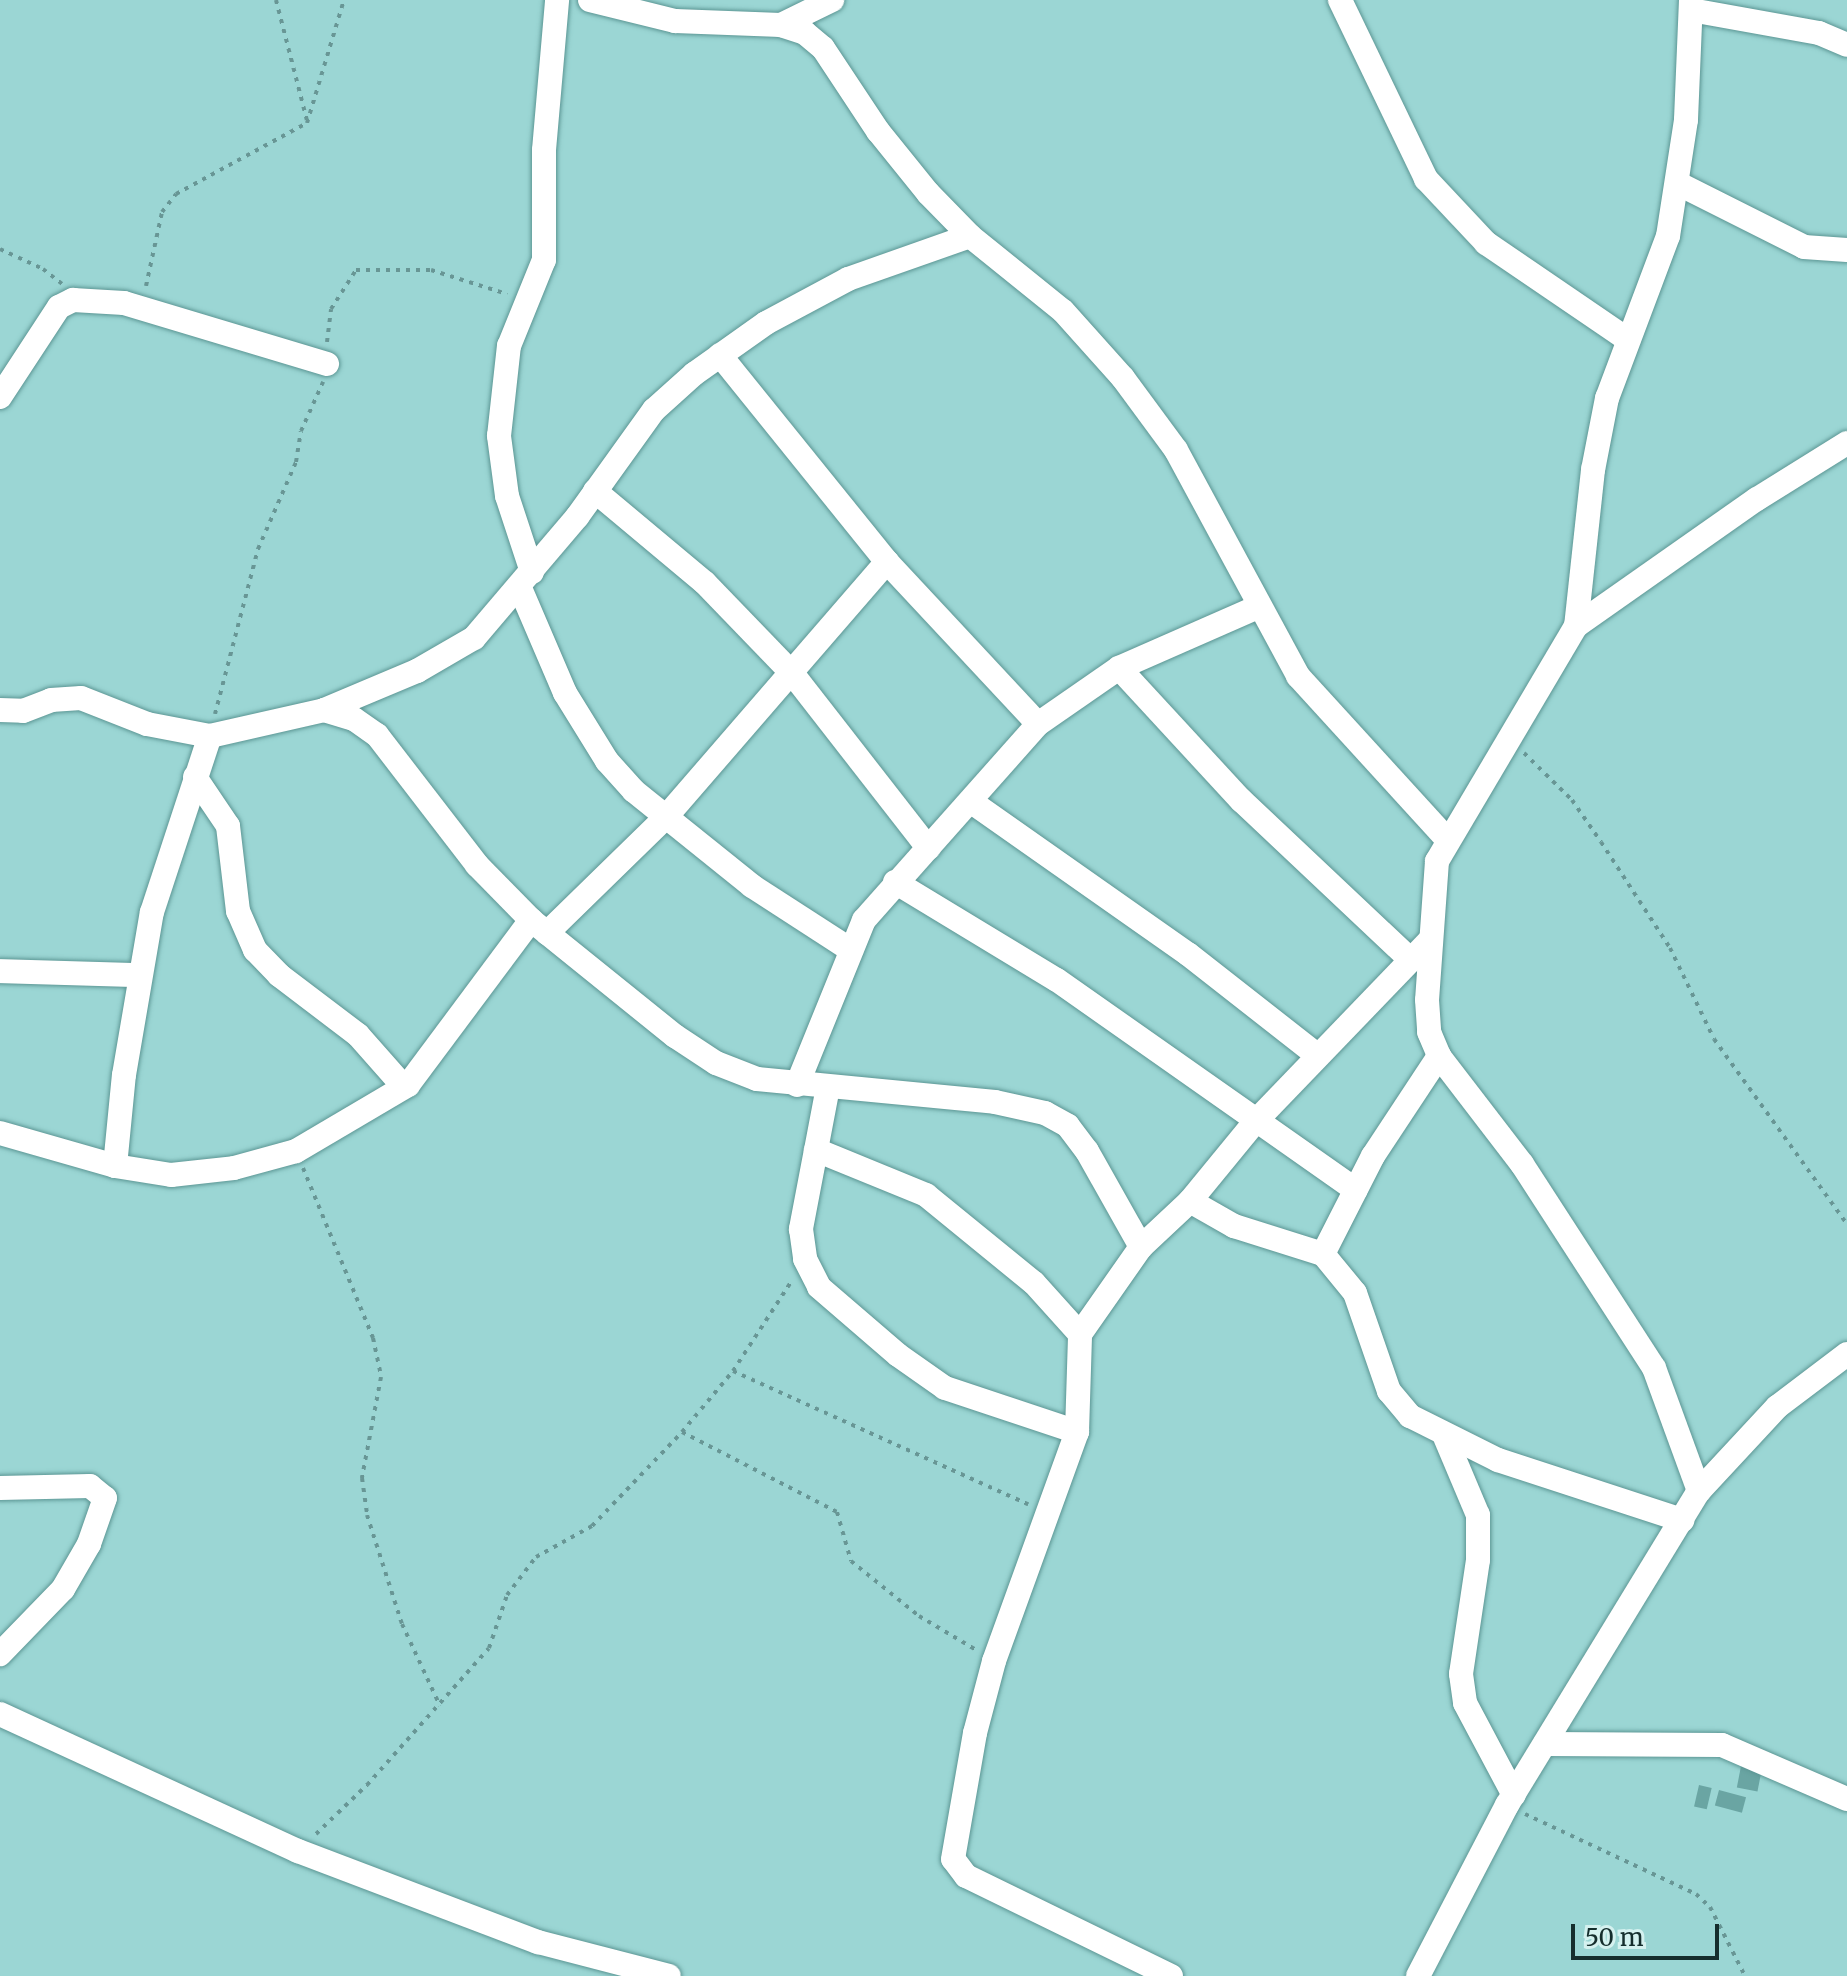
<!DOCTYPE html>
<html>
<head>
<meta charset="utf-8">
<style>
  body { margin:0 }
  #map { position:relative; width:1847px; height:1976px; overflow:hidden; background:#9bd6d4; font-family:Merriweather,serif }
  div>[style] { position:absolute }
  .building>* { inset:0; background:#6aa5a3; transform-origin:0 0 }
  .path>* { height:4px; margin-top:-2px; transform-origin:0; background:repeating-linear-gradient(90deg,#689695 0 4px,transparent 0 10px) }
  .roads { filter:drop-shadow(0 0 2px #5c9694) drop-shadow(0 0 2px #5c9694) }
  .minor>* { height:24px; margin:-12px; padding:0 12px; transform-origin:12px; border-radius:12px; background:#fff }
  span { translate:-50% -50%; white-space:nowrap; text-align:center; line-height:1.15; -webkit-text-stroke:7px #d4f1ef; paint-order:stroke }
  .scale { position:absolute; left:1571px; top:1924px; width:148px; height:36px; box-sizing:border-box; border:4px solid #152e2d; border-top:0; padding-left:10px; font-size:24px; line-height:28px; white-space:nowrap; color:#152e2d; -webkit-text-stroke:6px #d4f1ef; paint-order:stroke }
</style>
</head>
<body>
<div id="map">
  <div class="building">
    <div style="left:1742px;top:1761px;width:21px;height:27px;rotate:11deg"></div>
    <div style="left:1699px;top:1785px;width:13px;height:22px;rotate:13deg"></div>
    <div style="left:1719px;top:1790px;width:28px;height:16px;rotate:15deg"></div>
  </div>
  <div class="path">
    <div style="left:276px;top:0;width:125px;rotate:75.6deg"></div>
    <div style="left:0;top:249px;width:47px;rotate:24.9deg"></div>
    <div style="left:43px;top:269px;width:24px;rotate:38deg"></div>
    <div style="left:146px;top:286px;width:76px;rotate:-77.8deg"></div>
    <div style="left:162px;top:212px;width:23px;rotate:-52deg"></div>
    <div style="left:176px;top:194px;width:149px;rotate:-28.5deg"></div>
    <div style="left:307px;top:123px;width:128px;rotate:-73.3deg"></div>
    <div style="left:327px;top:342px;width:33px;rotate:-83deg"></div>
    <div style="left:331px;top:309px;width:46px;rotate:-57.3deg"></div>
    <div style="left:356px;top:270px;width:75px"></div>
    <div style="left:431px;top:270px;width:80px;rotate:17.5deg"></div>
    <div style="left:215px;top:714px;width:171px;rotate:-75.4deg"></div>
    <div style="left:258px;top:549px;width:95px;rotate:-66.4deg"></div>
    <div style="left:296px;top:462px;width:31px;rotate:-81deg"></div>
    <div style="left:301px;top:431px;width:54px;rotate:-65.8deg"></div>
    <div style="left:1524px;top:753px;width:67px;rotate:44.4deg"></div>
    <div style="left:1572px;top:800px;width:51px;rotate:55.4deg"></div>
    <div style="left:1601px;top:842px;width:126px;rotate:56.9deg"></div>
    <div style="left:1670px;top:948px;width:101px;rotate:64.2deg"></div>
    <div style="left:1714px;top:1039px;width:228px;rotate:54.3deg"></div>
    <div style="left:303px;top:1168px;width:184px;rotate:67.6deg"></div>
    <div style="left:373px;top:1338px;width:40px;rotate:78deg"></div>
    <div style="left:381px;top:1377px;width:103px;rotate:100.7deg"></div>
    <div style="left:362px;top:1478px;width:37px;rotate:82deg"></div>
    <div style="left:367px;top:1515px;width:114px;rotate:72.2deg"></div>
    <div style="left:402px;top:1624px;width:90px;rotate:65.1deg"></div>
    <div style="left:733px;top:1371px;width:324px;rotate:24.3deg"></div>
    <div style="left:682px;top:1432px;width:174px;rotate:27.3deg"></div>
    <div style="left:837px;top:1512px;width:51px;rotate:74.1deg"></div>
    <div style="left:851px;top:1561px;width:87px;rotate:39deg"></div>
    <div style="left:919px;top:1616px;width:69px;rotate:30.7deg"></div>
    <div style="left:1525px;top:1814px;width:189px;rotate:25.1deg"></div>
    <div style="left:1696px;top:1894px;width:19px;rotate:43deg"></div>
    <div style="left:1710px;top:1907px;width:77px;rotate:63.1deg"></div>
    <div style="left:316px;top:1834px;width:71px;rotate:-43.9deg"></div>
    <div style="left:367px;top:1785px;width:183px;rotate:-48.3deg"></div>
    <div style="left:489px;top:1648px;width:56px;rotate:-71.2deg"></div>
    <div style="left:507px;top:1595px;width:48px;rotate:-52.7deg"></div>
    <div style="left:536px;top:1557px;width:64px;rotate:-29deg"></div>
    <div style="left:592px;top:1526px;width:130px;rotate:-46.2deg"></div>
    <div style="left:682px;top:1432px;width:80px;rotate:-50.1deg"></div>
    <div style="left:733px;top:1371px;width:106px;rotate:-56.9deg"></div>
  </div>
  <div class="roads">
    <div class="minor">
      <div style="left:590px;top:0;width:88px;rotate:13.9deg"></div>
      <div style="left:675px;top:21px;width:106px;rotate:2.2deg"></div>
      <div style="left:781px;top:25px;width:25px;rotate:18deg"></div>
      <div style="left:805px;top:33px;width:23px;rotate:40deg"></div>
      <div style="left:823px;top:48px;width:100px;rotate:56.5deg"></div>
      <div style="left:878px;top:131px;width:80px;rotate:51.1deg"></div>
      <div style="left:928px;top:193px;width:60px;rotate:45.7deg"></div>
      <div style="left:970px;top:236px;width:119px;rotate:38.9deg"></div>
      <div style="left:1063px;top:311px;width:90px;rotate:48.2deg"></div>
      <div style="left:1123px;top:378px;width:89px;rotate:53.6deg"></div>
      <div style="left:1176px;top:450px;width:257px;rotate:61.6deg"></div>
      <div style="left:1298px;top:676px;width:221px;rotate:47.6deg"></div>
      <div style="left:1340px;top:0;width:199px;rotate:64.3deg"></div>
      <div style="left:1426px;top:179px;width:88px;rotate:46.8deg"></div>
      <div style="left:1486px;top:243px;width:172px;rotate:34.3deg"></div>
      <div style="left:1691px;top:0;width:120px;rotate:92.4deg"></div>
      <div style="left:1686px;top:120px;width:117px;rotate:98.8deg"></div>
      <div style="left:1668px;top:236px;width:173px;rotate:110.6deg"></div>
      <div style="left:1607px;top:398px;width:73px;rotate:101deg"></div>
      <div style="left:1593px;top:470px;width:157px;rotate:96.2deg"></div>
      <div style="left:1576px;top:626px;width:273px;rotate:120.6deg"></div>
      <div style="left:1437px;top:861px;width:139px;rotate:94.1deg"></div>
      <div style="left:1427px;top:1000px;width:32px;rotate:86deg"></div>
      <div style="left:1429px;top:1032px;width:26px;rotate:67deg"></div>
      <div style="left:1439px;top:1056px;width:136px;rotate:52.5deg"></div>
      <div style="left:1522px;top:1164px;width:243px;rotate:57.1deg"></div>
      <div style="left:1654px;top:1368px;width:131px;rotate:69.9deg"></div>
      <div style="left:1691px;top:10px;width:130px;rotate:10.2deg"></div>
      <div style="left:1819px;top:33px;width:30px;rotate:23deg"></div>
      <div style="left:781px;top:25px;width:57px;rotate:-26.1deg"></div>
      <div style="left:1677px;top:183px;width:142px;rotate:26.7deg"></div>
      <div style="left:1804px;top:247px;width:43px;rotate:4deg"></div>
      <div style="left:720px;top:355px;width:266px;rotate:51.1deg"></div>
      <div style="left:887px;top:562px;width:221px;rotate:47deg"></div>
      <div style="left:0;top:397px;width:108px;rotate:-56.8deg"></div>
      <div style="left:59px;top:307px;width:16px;rotate:-27deg"></div>
      <div style="left:73px;top:300px;width:51px;rotate:3.4deg"></div>
      <div style="left:124px;top:303px;width:212px;rotate:16.7deg"></div>
      <div style="left:595px;top:491px;width:143px;rotate:39.9deg"></div>
      <div style="left:705px;top:583px;width:125px;rotate:46deg"></div>
      <div style="left:792px;top:673px;width:222px;rotate:52.1deg"></div>
      <div style="left:532px;top:572px;width:80px;rotate:-108.2deg"></div>
      <div style="left:507px;top:496px;width:61px;rotate:-97.6deg"></div>
      <div style="left:499px;top:436px;width:91px;rotate:-83.7deg"></div>
      <div style="left:509px;top:346px;width:93px;rotate:-67.9deg"></div>
      <div style="left:544px;top:260px;width:110px;rotate:-90deg"></div>
      <div style="left:544px;top:150px;width:151px;rotate:-85deg"></div>
      <div style="left:520px;top:588px;width:114px;rotate:66.8deg"></div>
      <div style="left:565px;top:693px;width:80px;rotate:58.3deg"></div>
      <div style="left:607px;top:761px;width:40px;rotate:48deg"></div>
      <div style="left:634px;top:791px;width:151px;rotate:38.8deg"></div>
      <div style="left:752px;top:886px;width:118px;rotate:32.9deg"></div>
      <div style="left:1576px;top:626px;width:221px;rotate:-35.1deg"></div>
      <div style="left:1757px;top:499px;width:106px;rotate:-31.9deg"></div>
      <div style="left:1119px;top:668px;width:180px;rotate:47.3deg"></div>
      <div style="left:1241px;top:800px;width:233px;rotate:43.3deg"></div>
      <div style="left:0;top:710px;width:23px;rotate:2deg"></div>
      <div style="left:23px;top:711px;width:30px;rotate:-21deg"></div>
      <div style="left:51px;top:700px;width:30px;rotate:-4deg"></div>
      <div style="left:81px;top:698px;width:71px;rotate:21.5deg"></div>
      <div style="left:147px;top:724px;width:64px;rotate:10.8deg"></div>
      <div style="left:210px;top:736px;width:117px;rotate:-12.8deg"></div>
      <div style="left:324px;top:710px;width:31px;rotate:17deg"></div>
      <div style="left:354px;top:719px;width:28px;rotate:35deg"></div>
      <div style="left:377px;top:735px;width:164px;rotate:52.4deg"></div>
      <div style="left:477px;top:865px;width:77px;rotate:45.5deg"></div>
      <div style="left:531px;top:920px;width:185px;rotate:38.9deg"></div>
      <div style="left:675px;top:1036px;width:49px;rotate:33.4deg"></div>
      <div style="left:716px;top:1063px;width:44px;rotate:21.3deg"></div>
      <div style="left:757px;top:1079px;width:239px;rotate:5.5deg"></div>
      <div style="left:995px;top:1102px;width:51px;rotate:12.4deg"></div>
      <div style="left:1045px;top:1113px;width:26px;rotate:29deg"></div>
      <div style="left:1068px;top:1126px;width:31px;rotate:53deg"></div>
      <div style="left:1087px;top:1151px;width:110px;rotate:60.6deg"></div>
      <div style="left:324px;top:710px;width:101px;rotate:-22.8deg"></div>
      <div style="left:417px;top:671px;width:66px;rotate:-30.1deg"></div>
      <div style="left:474px;top:638px;width:159px;rotate:-49.6deg"></div>
      <div style="left:577px;top:517px;width:132px;rotate:-54.3deg"></div>
      <div style="left:654px;top:410px;width:54px;rotate:-42deg"></div>
      <div style="left:694px;top:374px;width:88px;rotate:-35.3deg"></div>
      <div style="left:766px;top:323px;width:93px;rotate:-28.2deg"></div>
      <div style="left:848px;top:279px;width:129px;rotate:-19.4deg"></div>
      <div style="left:195px;top:777px;width:59px;rotate:56deg"></div>
      <div style="left:228px;top:826px;width:86px;rotate:83.3deg"></div>
      <div style="left:238px;top:911px;width:43px;rotate:66.4deg"></div>
      <div style="left:255px;top:950px;width:35px;rotate:46deg"></div>
      <div style="left:279px;top:975px;width:99px;rotate:37.2deg"></div>
      <div style="left:358px;top:1035px;width:69px;rotate:48.5deg"></div>
      <div style="left:973px;top:803px;width:263px;rotate:35.1deg"></div>
      <div style="left:1188px;top:954px;width:165px;rotate:38.1deg"></div>
      <div style="left:895px;top:882px;width:189px;rotate:31.2deg"></div>
      <div style="left:1057px;top:980px;width:365px;rotate:35.1deg"></div>
      <div style="left:547px;top:933px;width:165px;rotate:-44.3deg"></div>
      <div style="left:665px;top:818px;width:339px;rotate:-49.1deg"></div>
      <div style="left:0;top:971px;width:138px;rotate:1.7deg"></div>
      <div style="left:797px;top:1085px;width:178px;rotate:-67.9deg"></div>
      <div style="left:864px;top:920px;width:262px;rotate:-48.4deg"></div>
      <div style="left:1038px;top:724px;width:98px;rotate:-34.7deg"></div>
      <div style="left:1119px;top:668px;width:152px;rotate:-23.7deg"></div>
      <div style="left:828px;top:1087px;width:145px;rotate:100.8deg"></div>
      <div style="left:801px;top:1229px;width:30px;rotate:82deg"></div>
      <div style="left:805px;top:1259px;width:31px;rotate:63deg"></div>
      <div style="left:819px;top:1287px;width:104px;rotate:40.7deg"></div>
      <div style="left:898px;top:1355px;width:57px;rotate:35.1deg"></div>
      <div style="left:945px;top:1388px;width:139px;rotate:18.4deg"></div>
      <div style="left:0;top:1133px;width:120px;rotate:16deg"></div>
      <div style="left:115px;top:1166px;width:57px;rotate:9.1deg"></div>
      <div style="left:171px;top:1175px;width:63px;rotate:-6.3deg"></div>
      <div style="left:234px;top:1168px;width:64px;rotate:-15.3deg"></div>
      <div style="left:296px;top:1151px;width:130px;rotate:-30.5deg"></div>
      <div style="left:408px;top:1085px;width:206px;rotate:-53.3deg"></div>
      <div style="left:816px;top:1150px;width:119px;rotate:22.2deg"></div>
      <div style="left:926px;top:1195px;width:139px;rotate:39.2deg"></div>
      <div style="left:1034px;top:1283px;width:69px;rotate:48deg"></div>
      <div style="left:115px;top:1166px;width:91px;rotate:-84.4deg"></div>
      <div style="left:124px;top:1075px;width:165px;rotate:-80.3deg"></div>
      <div style="left:152px;top:912px;width:185px;rotate:-71.8deg"></div>
      <div style="left:1190px;top:1201px;width:51px;rotate:29.6deg"></div>
      <div style="left:1234px;top:1226px;width:93px;rotate:17.5deg"></div>
      <div style="left:1323px;top:1254px;width:50px;rotate:50.6deg"></div>
      <div style="left:1355px;top:1293px;width:104px;rotate:70.9deg"></div>
      <div style="left:1389px;top:1391px;width:33px;rotate:50deg"></div>
      <div style="left:1410px;top:1416px;width:98px;rotate:26.6deg"></div>
      <div style="left:1498px;top:1460px;width:194px;rotate:18.1deg"></div>
      <div style="left:1323px;top:1254px;width:110px;rotate:-63deg"></div>
      <div style="left:1373px;top:1156px;width:120px;rotate:-56.6deg"></div>
      <div style="left:1445px;top:1437px;width:85px;rotate:67.1deg"></div>
      <div style="left:1478px;top:1515px;width:45px;rotate:90deg"></div>
      <div style="left:1478px;top:1560px;width:115px;rotate:98.5deg"></div>
      <div style="left:1461px;top:1674px;width:29px;rotate:82deg"></div>
      <div style="left:1465px;top:1703px;width:104px;rotate:62deg"></div>
      <div style="left:0;top:1488px;width:90px;rotate:-1.3deg"></div>
      <div style="left:90px;top:1486px;width:19px;rotate:39deg"></div>
      <div style="left:105px;top:1498px;width:49px;rotate:109.2deg"></div>
      <div style="left:89px;top:1544px;width:52px;rotate:120deg"></div>
      <div style="left:63px;top:1589px;width:91px;rotate:134.1deg"></div>
      <div style="left:0;top:1714px;width:328px;rotate:24.7deg"></div>
      <div style="left:298px;top:1851px;width:257px;rotate:20.8deg"></div>
      <div style="left:538px;top:1942px;width:135px;rotate:14.5deg"></div>
      <div style="left:1545px;top:1744px;width:177px;rotate:0.3deg"></div>
      <div style="left:1722px;top:1745px;width:136px;rotate:23.4deg"></div>
      <div style="left:1171px;top:1976px;width:228px;rotate:-154deg"></div>
      <div style="left:966px;top:1876px;width:21px;rotate:-127deg"></div>
      <div style="left:953px;top:1859px;width:128px;rotate:-80.1deg"></div>
      <div style="left:975px;top:1733px;width:74px;rotate:-75.2deg"></div>
      <div style="left:994px;top:1661px;width:244px;rotate:-70.1deg"></div>
      <div style="left:1077px;top:1432px;width:98px;rotate:-88.2deg"></div>
      <div style="left:1080px;top:1334px;width:106px;rotate:-55deg"></div>
      <div style="left:1141px;top:1247px;width:67px;rotate:-43.2deg"></div>
      <div style="left:1190px;top:1201px;width:101px;rotate:-50.6deg"></div>
      <div style="left:1254px;top:1123px;width:254px;rotate:-46.1deg"></div>
      <div style="left:1418px;top:1976px;width:193px;rotate:-62.5deg"></div>
      <div style="left:1507px;top:1805px;width:368px;rotate:-58.6deg"></div>
      <div style="left:1699px;top:1491px;width:115px;rotate:-47.1deg"></div>
      <div style="left:1777px;top:1407px;width:88px;rotate:-37.1deg"></div>
    </div>
  </div>
  <div class="scale">50 m</div>
</div>
</body>
</html>
